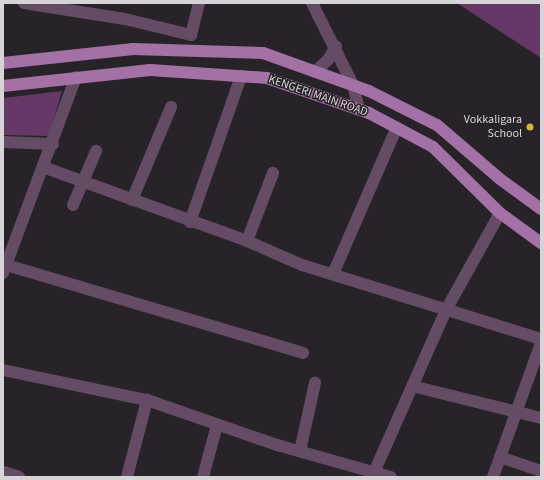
<!DOCTYPE html>
<html>
<head>
<meta charset="utf-8">
<style>
  body { margin:0 }
  #map { position:relative; width:544px; height:480px; overflow:hidden; background:#282328; font-family:"Source Sans 3",sans-serif }
  div>[style] { position:absolute }
  .green>* { inset:0; background:#653868 }
  .minor>* { height:12px; margin:-6px; padding:0 6px; transform-origin:6px; border-radius:6px; background:#644c65 }
  .major>* { height:12px; margin:-6px; padding:0 6px; transform-origin:6px; border-radius:6px; background:#a371a5 }
  .dots>* { width:11px; height:11px; translate:-50% -50%; box-sizing:border-box; border:2px solid #282328; border-radius:50% }
  span { translate:-50% -50%; white-space:nowrap; text-align:center; line-height:1.15; -webkit-text-stroke:3px #282328; paint-order:stroke }
  .street-label { font-size:12px; color:#d7d4d7 }
  .poi-label { font-size:12px; color:#d7d4d7 }
  .right { translate:-100% -50%; text-align:right }
  .frame { position:absolute; inset:0; border:4px solid #d7d4d7; pointer-events:none }
</style>
</head>
<body>
<div id="map">
  <div class="green">
    <div style="clip-path:polygon(457px 3px,541px 3px,541px 58px)"></div>
    <div style="clip-path:polygon(62px 91px,49px 136px,3px 135px,3px 98px)"></div>
  </div>
  <div class="minor">
    <div style="left:24px;top:3px;width:102px;rotate:9deg"></div>
    <div style="left:125px;top:19px;width:68px;rotate:13.6deg"></div>
    <div style="left:191px;top:35px;width:33px;rotate:-76deg"></div>
    <div style="left:312px;top:3px;width:92px;rotate:63.4deg"></div>
    <div style="left:353px;top:85px;width:25px;rotate:76deg"></div>
    <div style="left:315px;top:72px;width:18px;rotate:-43deg"></div>
    <div style="left:328px;top:60px;width:16px;rotate:-60deg"></div>
    <div style="left:3px;top:142px;width:50px;rotate:2.3deg"></div>
    <div style="left:43px;top:167px;width:217px;rotate:19.9deg"></div>
    <div style="left:247px;top:241px;width:60px;rotate:23.6deg"></div>
    <div style="left:302px;top:265px;width:250px;rotate:17.2deg"></div>
    <div style="left:132px;top:200px;width:101px;rotate:-67.2deg"></div>
    <div style="left:73px;top:205px;width:59px;rotate:-66.9deg"></div>
    <div style="left:190px;top:222px;width:155px;rotate:-70.7deg"></div>
    <div style="left:247px;top:241px;width:73px;rotate:-69.1deg"></div>
    <div style="left:3px;top:264px;width:313px;rotate:16.5deg"></div>
    <div style="left:3px;top:273px;width:209px;rotate:-69.6deg"></div>
    <div style="left:333px;top:274px;width:160px;rotate:-66.5deg"></div>
    <div style="left:3px;top:370px;width:147px;rotate:11.8deg"></div>
    <div style="left:147px;top:400px;width:138px;rotate:19.1deg"></div>
    <div style="left:277px;top:445px;width:118px;rotate:15.7deg"></div>
    <div style="left:412px;top:386px;width:133px;rotate:13.9deg"></div>
    <div style="left:300px;top:451px;width:70px;rotate:-77.6deg"></div>
    <div style="left:500px;top:457px;width:43px;rotate:18.9deg"></div>
    <div style="left:4px;top:472px;width:16px;rotate:18deg"></div>
    <div style="left:127px;top:477px;width:80px;rotate:-75.4deg"></div>
    <div style="left:203px;top:477px;width:54px;rotate:-74.9deg"></div>
    <div style="left:372px;top:477px;width:183px;rotate:-66.1deg"></div>
    <div style="left:446px;top:310px;width:111px;rotate:-60.9deg"></div>
    <div style="left:493px;top:477px;width:142px;rotate:-70.3deg"></div>
  </div>
  <div class="major">
    <div style="left:3px;top:63px;width:131px;rotate:-6.1deg"></div>
    <div style="left:133px;top:49px;width:130px;rotate:1.8deg"></div>
    <div style="left:263px;top:53px;width:113px;rotate:19.7deg"></div>
    <div style="left:369px;top:91px;width:76px;rotate:26.6deg"></div>
    <div style="left:437px;top:125px;width:83px;rotate:40.6deg"></div>
    <div style="left:500px;top:179px;width:51px;rotate:36.2deg"></div>
    <div style="left:3px;top:86px;width:148px;rotate:-6.2deg"></div>
    <div style="left:150px;top:70px;width:117px;rotate:3.9deg"></div>
    <div style="left:267px;top:78px;width:108px;rotate:18.9deg"></div>
    <div style="left:369px;top:113px;width:72px;rotate:28deg"></div>
    <div style="left:433px;top:147px;width:94px;rotate:44.6deg"></div>
    <div style="left:500px;top:213px;width:51px;rotate:36.2deg"></div>
  </div>
  <div class="dots">
    <div style="left:530px;top:127px;background:#d8b434"></div>
  </div>
  <div class="street-label">
    <span style="left:318px;top:96px;rotate:19deg">KENGERI MAIN ROAD</span>
  </div>
  <div class="poi-label">
    <span class="right" style="left:522px;top:127px">Vokkaligara<br>School</span>
  </div>
  <div class="frame"></div>
</div>
</body>
</html>
